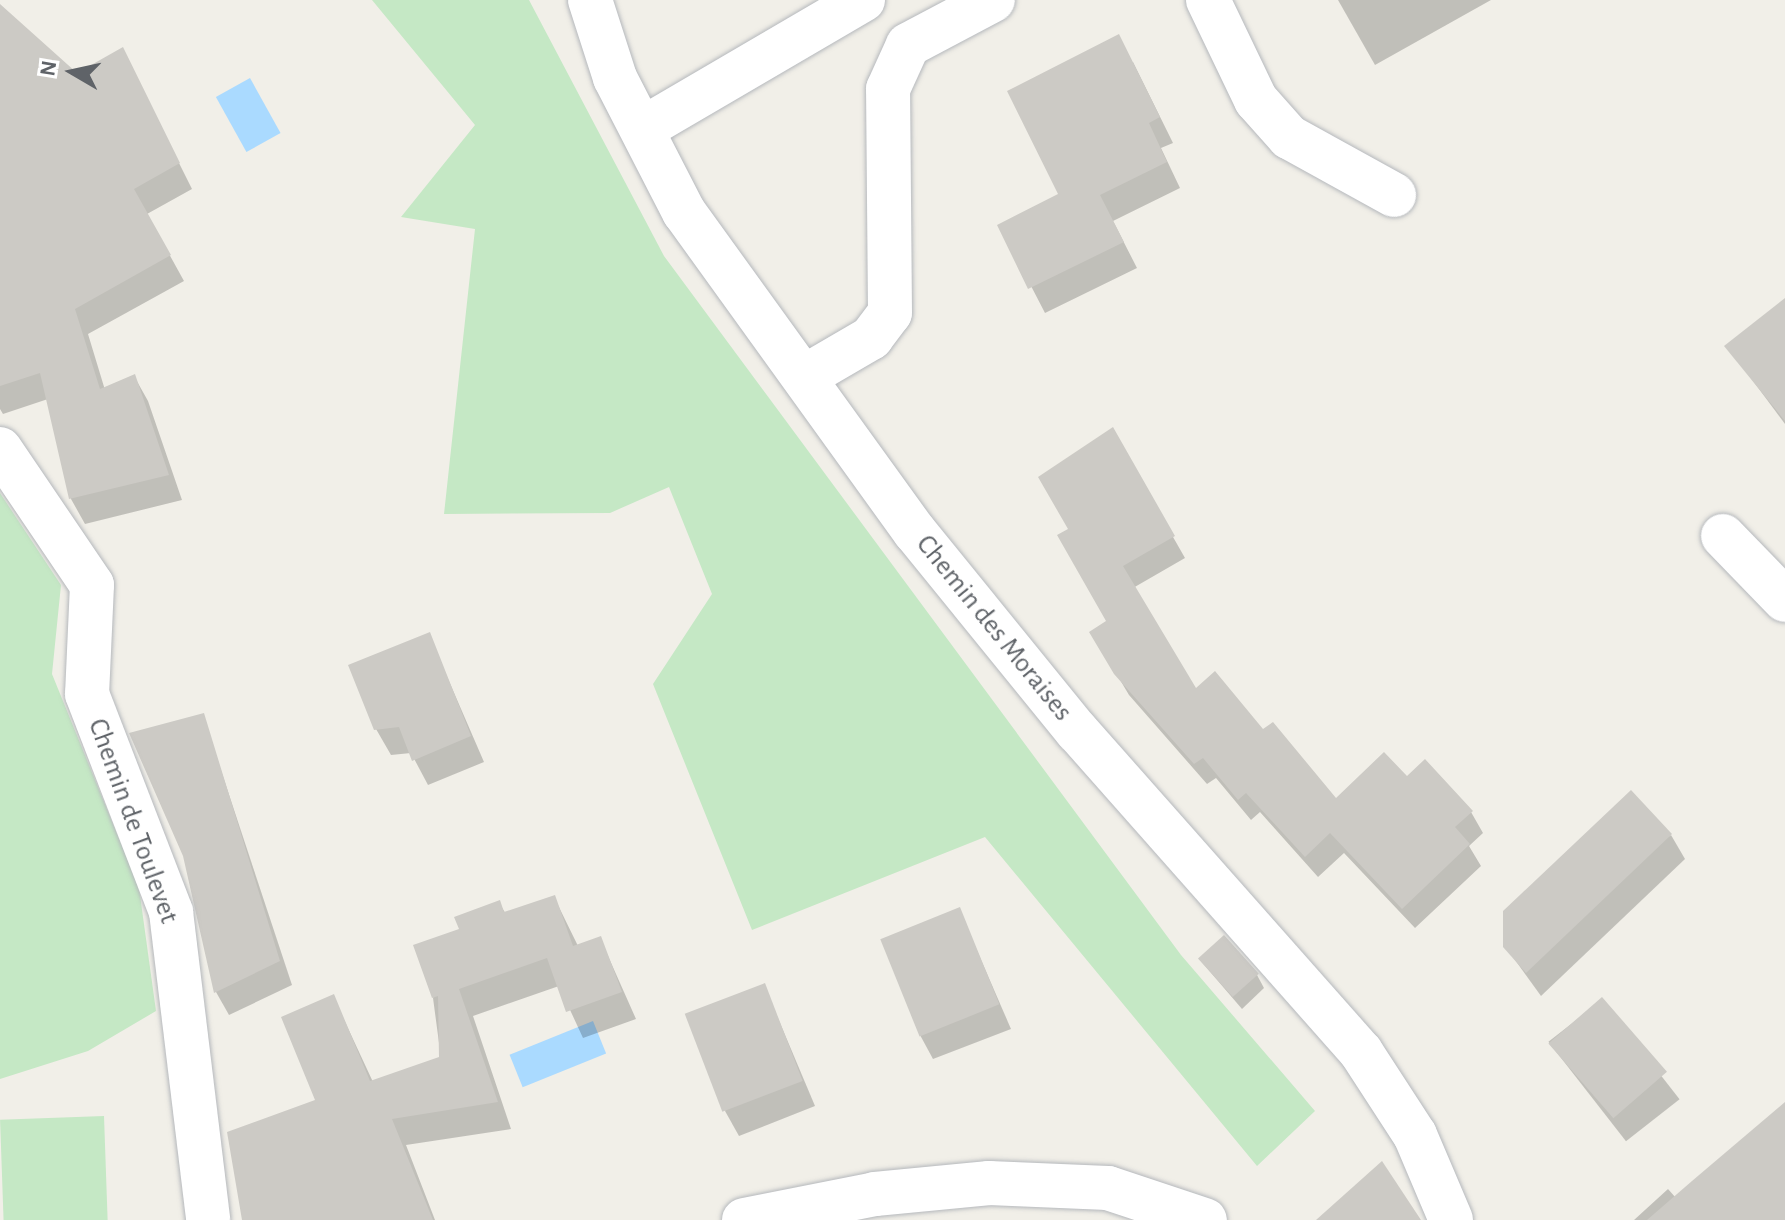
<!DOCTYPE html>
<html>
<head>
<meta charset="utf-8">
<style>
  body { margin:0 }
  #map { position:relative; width:1785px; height:1220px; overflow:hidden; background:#f1efe8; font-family:"Alegreya Sans",sans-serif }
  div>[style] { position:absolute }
  .green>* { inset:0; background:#c5e8c5; transform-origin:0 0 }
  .water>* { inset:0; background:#aadaff; transform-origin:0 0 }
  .shadow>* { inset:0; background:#0003; transform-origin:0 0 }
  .building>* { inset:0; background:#cccac5; transform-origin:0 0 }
  .roads { filter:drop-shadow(0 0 2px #b5b8bc) drop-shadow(0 0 2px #b5b8bc) }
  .minor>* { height:44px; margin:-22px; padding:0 22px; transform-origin:22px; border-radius:22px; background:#fff }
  span { translate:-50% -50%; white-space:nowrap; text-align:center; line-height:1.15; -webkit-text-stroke:6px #fff; paint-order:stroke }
  .street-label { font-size:28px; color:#5f6368 }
  .north { position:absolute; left:32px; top:32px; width:80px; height:80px; -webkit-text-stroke:6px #fff; paint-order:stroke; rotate:279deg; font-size:22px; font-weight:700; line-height:32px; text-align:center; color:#5f6368 }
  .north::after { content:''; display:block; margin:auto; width:28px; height:36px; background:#5f6368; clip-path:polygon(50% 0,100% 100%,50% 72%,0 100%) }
</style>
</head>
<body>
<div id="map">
  <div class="green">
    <div style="clip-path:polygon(372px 0,529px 0,664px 256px,1181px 955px,1315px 1111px,1257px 1166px,985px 837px,752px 930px,653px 684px,712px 594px,669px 487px,610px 513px,444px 514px,475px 229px,401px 217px,475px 125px)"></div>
    <div style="clip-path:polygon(0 493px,61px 585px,52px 674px,139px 888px,156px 1011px,88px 1051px,0 1079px)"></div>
    <div style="left:104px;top:1116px;width:104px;height:104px;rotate:88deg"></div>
  </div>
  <div class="water">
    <div style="left:250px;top:78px;width:63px;height:39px;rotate:61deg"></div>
    <div style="left:593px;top:1021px;width:35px;height:90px;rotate:68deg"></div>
  </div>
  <div class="shadow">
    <div style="clip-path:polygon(1338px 0,1491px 0,1375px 65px)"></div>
    <div style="clip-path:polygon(0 6px,77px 75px,122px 49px,192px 189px,147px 214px,184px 281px,88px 334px,105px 390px,134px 376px,148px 401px,182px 500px,85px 524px,71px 499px,48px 399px,3px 414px,0 409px)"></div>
    <div style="clip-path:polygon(1133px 62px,1173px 143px,1161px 148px,1180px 188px,1113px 221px,1137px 268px,1045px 313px,1000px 226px,1061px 195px)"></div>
    <div style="clip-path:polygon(1785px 300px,1785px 424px,1727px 346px)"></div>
    <div style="clip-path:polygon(1112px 430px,1185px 558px,1133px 588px,1196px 691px,1263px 732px,1335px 801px,1407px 779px,1471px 812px,1483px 833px,1469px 846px,1481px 866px,1415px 928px,1344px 853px,1318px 877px,1260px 812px,1251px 820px,1216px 778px,1207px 784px,1129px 695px,1104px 653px,1109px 622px,1071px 529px)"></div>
    <div style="clip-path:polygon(429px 635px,484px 762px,428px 785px,411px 753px,391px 755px,376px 729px)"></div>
    <div style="clip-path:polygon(203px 716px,292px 985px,229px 1015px,216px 992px,185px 855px)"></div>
    <div style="clip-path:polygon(1671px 835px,1685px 859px,1541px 996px,1505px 946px)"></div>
    <div style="clip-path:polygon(554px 897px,578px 946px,600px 938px,636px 1019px,583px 1038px,559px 986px,473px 1016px,511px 1129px,406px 1145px,435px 1220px,245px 1220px,318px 1101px,333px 996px,373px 1082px,441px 1058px,433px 998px,462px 930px,499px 903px,506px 914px)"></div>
    <div style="clip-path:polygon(959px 909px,1011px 1029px,933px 1059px,920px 1035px)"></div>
    <div style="clip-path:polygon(1200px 960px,1257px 975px,1264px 988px,1242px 1009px)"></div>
    <div style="clip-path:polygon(764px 985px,815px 1106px,739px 1136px,725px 1111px)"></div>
    <div style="left:1602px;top:1000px;width:126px;height:68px;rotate:52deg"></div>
    <div style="clip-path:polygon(1785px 1105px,1785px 1194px,1756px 1220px,1634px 1220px,1668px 1189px,1676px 1198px)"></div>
  </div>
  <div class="building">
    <div style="clip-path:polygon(0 4px,77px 73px,123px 47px,180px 163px,134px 189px,171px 255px,75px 309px,100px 389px,135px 374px,169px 475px,69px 499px,40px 373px,0 386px)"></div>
    <div style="clip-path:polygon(1119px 34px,1160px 117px,1149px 123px,1167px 162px,1100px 195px,1124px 242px,1028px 289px,997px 225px,1058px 194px,1007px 91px)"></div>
    <div style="clip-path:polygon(1785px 298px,1785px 421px,1724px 346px)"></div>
    <div style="clip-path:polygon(1113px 427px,1175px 536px,1123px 566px,1196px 688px,1215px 671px,1263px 729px,1273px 722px,1336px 798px,1384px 752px,1407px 776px,1425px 759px,1473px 811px,1455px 827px,1470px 844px,1402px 909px,1330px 833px,1305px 857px,1246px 793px,1238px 800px,1203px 758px,1194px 764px,1114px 674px,1089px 632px,1106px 621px,1057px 535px,1068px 529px,1038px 477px)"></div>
    <div style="clip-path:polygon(430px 632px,471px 736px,412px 761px,399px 727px,374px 730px,348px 665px)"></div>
    <div style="clip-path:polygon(204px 713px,280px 961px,214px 993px,183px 856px,129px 733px)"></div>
    <div style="clip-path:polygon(1631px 790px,1672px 834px,1526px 973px,1503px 947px,1503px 911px)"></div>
    <div style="clip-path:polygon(555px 895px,573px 946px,601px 936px,622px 992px,566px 1012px,547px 958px,459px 989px,498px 1102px,392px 1119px,433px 1220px,242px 1220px,227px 1132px,315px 1100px,281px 1017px,334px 994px,370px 1081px,439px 1057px,438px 996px,432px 998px,413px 945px,459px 929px,454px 917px,500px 900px,504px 912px)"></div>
    <div style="left:960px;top:907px;width:105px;height:86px;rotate:68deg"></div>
    <div style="left:1224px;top:935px;width:52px;height:35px;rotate:48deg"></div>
    <div style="left:765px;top:983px;width:105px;height:86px;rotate:69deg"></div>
    <div style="left:1602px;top:997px;width:99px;height:71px;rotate:49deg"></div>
    <div style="clip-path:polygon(1785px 1102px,1785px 1220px,1647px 1220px,1692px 1181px)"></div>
    <div style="clip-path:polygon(1382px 1161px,1421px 1220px,1316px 1220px)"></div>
  </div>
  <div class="roads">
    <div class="minor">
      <div style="left:590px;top:0;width:82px;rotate:72.2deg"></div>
      <div style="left:615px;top:78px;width:151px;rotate:62.8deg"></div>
      <div style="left:684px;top:212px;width:395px;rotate:54.2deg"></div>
      <div style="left:915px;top:532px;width:257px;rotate:50.9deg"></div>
      <div style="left:1077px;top:731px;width:429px;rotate:48.5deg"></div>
      <div style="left:1361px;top:1052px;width:99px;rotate:57deg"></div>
      <div style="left:1415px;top:1135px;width:92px;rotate:67deg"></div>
      <div style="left:1208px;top:0;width:111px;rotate:64.4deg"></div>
      <div style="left:1256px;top:100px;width:50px;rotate:48.3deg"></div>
      <div style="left:1289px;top:137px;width:120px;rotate:28.9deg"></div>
      <div style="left:642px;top:129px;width:256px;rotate:-30.3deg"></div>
      <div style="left:804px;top:377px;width:78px;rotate:-30.2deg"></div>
      <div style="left:871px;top:338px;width:31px;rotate:-53deg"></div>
      <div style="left:890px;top:313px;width:224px;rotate:-90.5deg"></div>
      <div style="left:888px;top:89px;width:48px;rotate:-65.6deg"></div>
      <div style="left:908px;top:45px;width:96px;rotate:-27.9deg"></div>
      <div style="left:0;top:449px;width:164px;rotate:55.9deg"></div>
      <div style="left:92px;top:585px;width:109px;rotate:92.6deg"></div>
      <div style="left:87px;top:694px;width:234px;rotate:68.9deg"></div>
      <div style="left:171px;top:912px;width:310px;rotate:83.1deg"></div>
      <div style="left:1723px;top:536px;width:89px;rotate:45.9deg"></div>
      <div style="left:744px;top:1220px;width:134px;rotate:-11.2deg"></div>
      <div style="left:875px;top:1194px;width:115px;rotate:-5.5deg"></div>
      <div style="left:989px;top:1183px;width:119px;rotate:2.4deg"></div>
      <div style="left:1108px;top:1188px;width:102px;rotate:18.3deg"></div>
    </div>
  </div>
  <div class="street-label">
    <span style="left:994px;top:628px;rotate:51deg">Chemin des Moraises</span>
    <span style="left:133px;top:821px;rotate:70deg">Chemin de Toulevet</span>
  </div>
  <div class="north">N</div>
</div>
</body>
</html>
